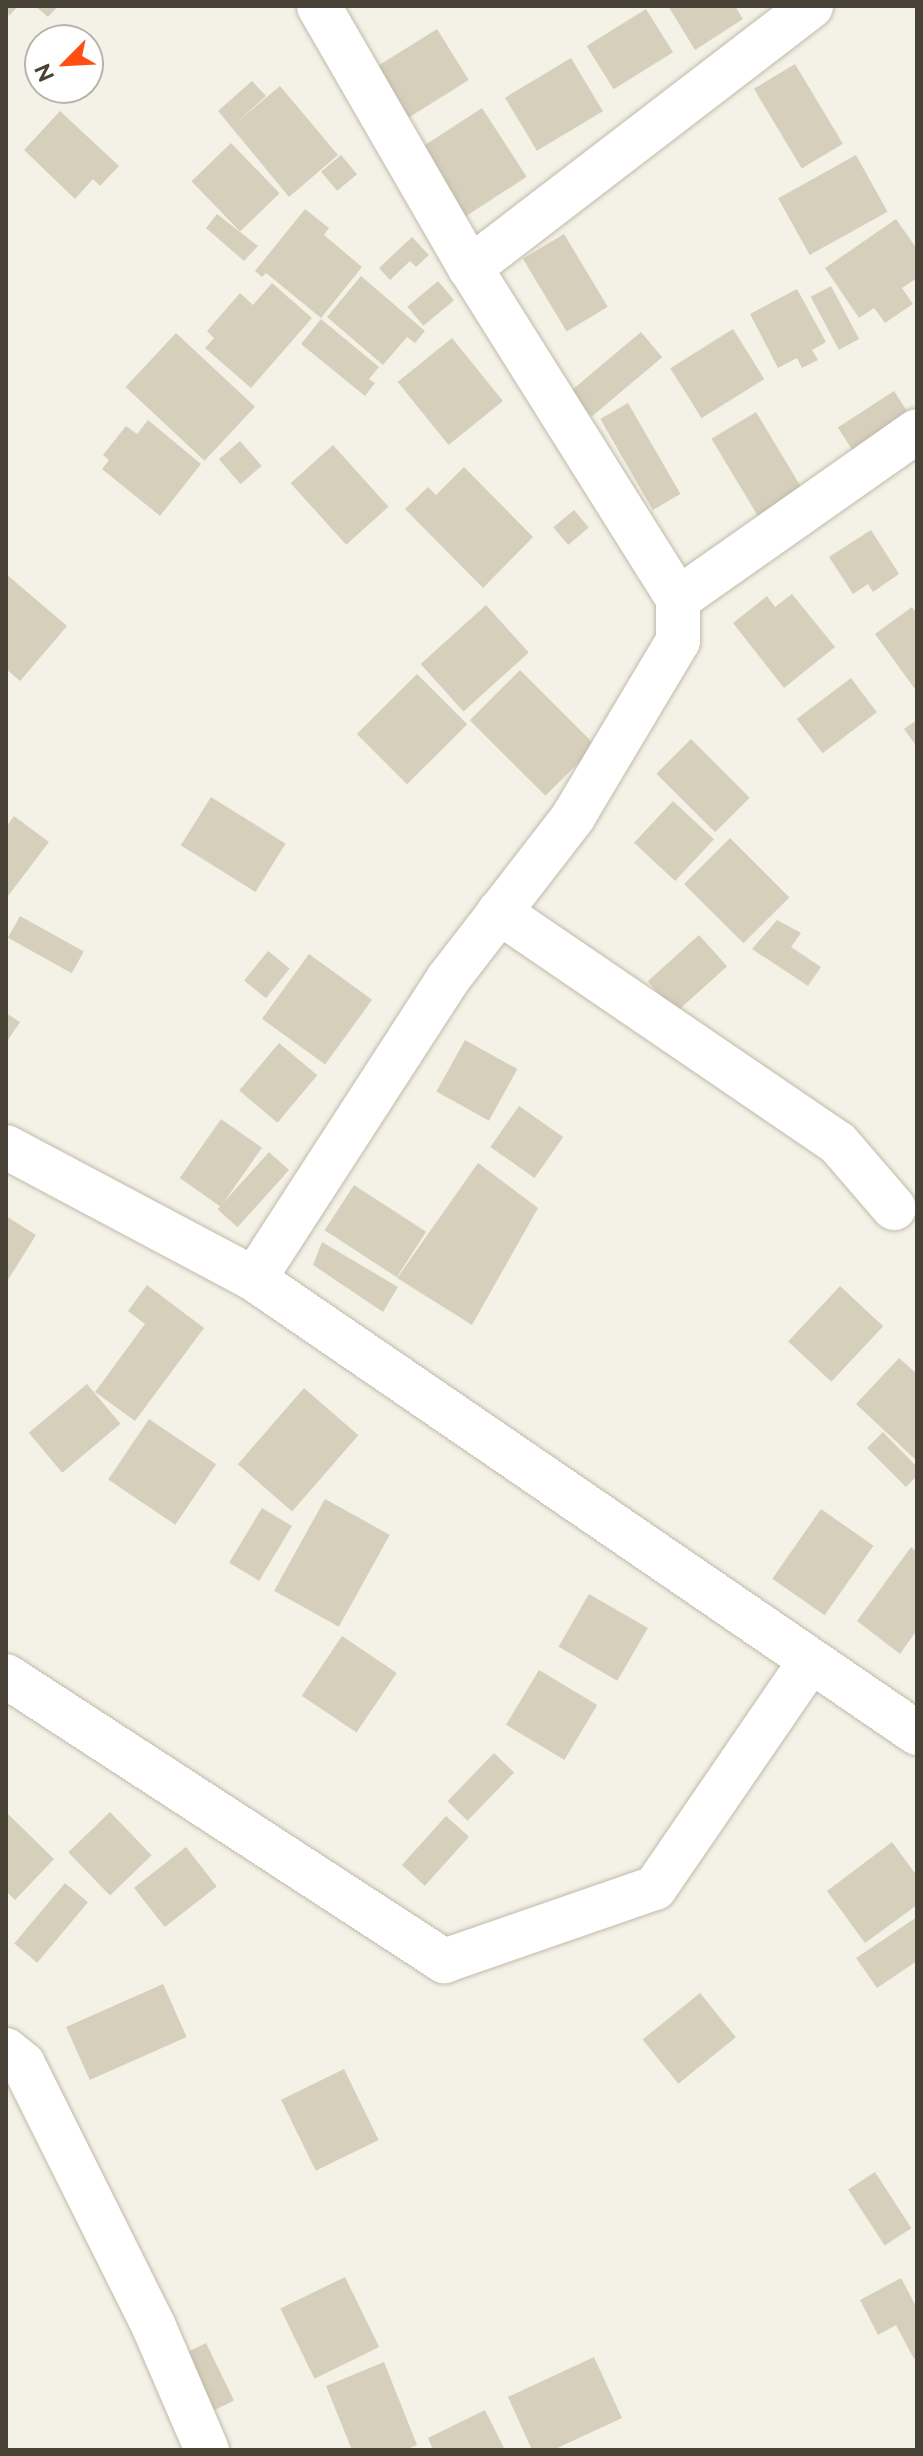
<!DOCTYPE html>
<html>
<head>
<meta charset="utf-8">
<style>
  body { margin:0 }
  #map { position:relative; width:923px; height:2456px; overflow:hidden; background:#f4f2e7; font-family:Raleway,sans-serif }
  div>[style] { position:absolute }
  .building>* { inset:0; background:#d6cfbc; transform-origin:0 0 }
  .roads { filter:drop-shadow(0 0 2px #c0baaa) drop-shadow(0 0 2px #c0baaa) }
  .minor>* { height:44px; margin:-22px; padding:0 22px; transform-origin:22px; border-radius:22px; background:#fff }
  span { translate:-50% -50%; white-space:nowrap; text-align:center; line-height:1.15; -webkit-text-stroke:6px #fff; paint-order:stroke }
  .frame { position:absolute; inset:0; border:8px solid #484236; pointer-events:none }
  .north { position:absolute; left:24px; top:24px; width:80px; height:80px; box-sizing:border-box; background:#fff; border:2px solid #b6b3af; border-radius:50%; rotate:246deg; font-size:22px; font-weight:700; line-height:32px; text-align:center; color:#484236 }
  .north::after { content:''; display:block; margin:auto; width:28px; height:36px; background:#ff4e14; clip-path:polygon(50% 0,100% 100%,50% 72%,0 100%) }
</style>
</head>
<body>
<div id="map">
  <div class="building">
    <div style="clip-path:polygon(6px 6px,18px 6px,9px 16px)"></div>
    <div style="clip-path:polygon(35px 6px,58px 6px,48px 17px)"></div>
    <div style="clip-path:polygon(668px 6px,735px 6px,743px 19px,695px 50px)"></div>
    <div style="left:646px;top:9px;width:51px;height:70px;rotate:58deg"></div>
    <div style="left:437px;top:29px;width:60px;height:75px;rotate:58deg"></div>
    <div style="left:571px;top:58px;width:62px;height:77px;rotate:59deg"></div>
    <div style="left:795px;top:64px;width:93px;height:48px;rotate:59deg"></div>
    <div style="clip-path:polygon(252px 81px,266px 96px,236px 123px,280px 86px,338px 155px,289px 197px,218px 111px)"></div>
    <div style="left:482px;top:108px;width:82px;height:73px;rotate:57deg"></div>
    <div style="clip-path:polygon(60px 111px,119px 166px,100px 186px,93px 179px,75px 199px,24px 150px)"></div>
    <div style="left:231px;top:143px;width:70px;height:55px;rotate:46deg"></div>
    <div style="left:341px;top:155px;width:25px;height:26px;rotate:50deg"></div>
    <div style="left:856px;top:155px;width:65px;height:89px;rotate:61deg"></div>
    <div style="clip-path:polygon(305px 209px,329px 228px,324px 235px,362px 267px,321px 318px,266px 273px,262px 277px,255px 271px)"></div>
    <div style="clip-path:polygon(217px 214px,258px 246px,244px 261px,206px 228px)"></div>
    <div style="clip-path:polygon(896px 219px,917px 249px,917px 278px,902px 288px,913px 304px,885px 323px,874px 308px,859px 318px,825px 268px)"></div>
    <div style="left:564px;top:234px;width:85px;height:48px;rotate:59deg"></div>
    <div style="clip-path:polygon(412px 237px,429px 255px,416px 267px,410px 261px,390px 280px,379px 268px)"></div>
    <div style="clip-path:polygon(361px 276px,425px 331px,415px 343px,407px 337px,383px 365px,327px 317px)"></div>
    <div style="left:438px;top:281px;width:25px;height:40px;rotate:50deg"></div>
    <div style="clip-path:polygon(272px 283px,312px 318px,251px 388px,205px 348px,214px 338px,207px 331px,240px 293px,253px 305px)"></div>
    <div style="left:831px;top:286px;width:60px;height:23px;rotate:62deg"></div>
    <div style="clip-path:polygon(797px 289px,826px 342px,812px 350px,818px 360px,802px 368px,797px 358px,778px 368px,750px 314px)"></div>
    <div style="clip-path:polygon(321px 319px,379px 367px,369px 379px,375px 383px,365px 396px,301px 344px)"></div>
    <div style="left:733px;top:329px;width:59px;height:74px;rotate:58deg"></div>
    <div style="left:641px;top:332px;width:33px;height:92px;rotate:50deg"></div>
    <div style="left:176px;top:333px;width:108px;height:74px;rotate:43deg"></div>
    <div style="left:452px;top:338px;width:81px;height:70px;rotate:51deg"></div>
    <div style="left:894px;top:391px;width:33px;height:67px;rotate:57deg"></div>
    <div style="left:628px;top:403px;width:105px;height:32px;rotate:60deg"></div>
    <div style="left:756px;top:412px;width:94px;height:52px;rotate:59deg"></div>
    <div style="clip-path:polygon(148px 420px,201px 464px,160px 516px,102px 469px,109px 460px,103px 455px,126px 426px,137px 434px)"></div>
    <div style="left:240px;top:441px;width:33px;height:28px;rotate:49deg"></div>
    <div style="left:333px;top:445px;width:83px;height:57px;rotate:48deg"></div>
    <div style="clip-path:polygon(464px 467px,533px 537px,483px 588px,405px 509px,428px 487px,436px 495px)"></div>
    <div style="left:574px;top:510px;width:23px;height:27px;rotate:50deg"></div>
    <div style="clip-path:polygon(871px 530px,899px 574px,873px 592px,868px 584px,853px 594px,829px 557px)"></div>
    <div style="clip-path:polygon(6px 574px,67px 626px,20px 681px,6px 669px)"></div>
    <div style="clip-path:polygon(792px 594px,835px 647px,784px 688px,733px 623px,767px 596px,775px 607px)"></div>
    <div style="left:486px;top:605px;width:64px;height:88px;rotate:48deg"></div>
    <div style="clip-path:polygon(912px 607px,917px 614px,917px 692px,875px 634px)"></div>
    <div style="left:520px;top:670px;width:107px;height:71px;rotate:45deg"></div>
    <div style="left:417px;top:674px;width:71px;height:85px;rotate:45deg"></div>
    <div style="left:851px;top:678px;width:43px;height:68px;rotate:53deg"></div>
    <div style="clip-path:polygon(917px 720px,917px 747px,904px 729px)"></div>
    <div style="left:691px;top:739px;width:83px;height:49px;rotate:45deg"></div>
    <div style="left:211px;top:797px;width:88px;height:57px;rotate:32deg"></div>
    <div style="left:673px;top:801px;width:56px;height:57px;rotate:43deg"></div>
    <div style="clip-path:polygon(14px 816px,49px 842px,8px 896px,6px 827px)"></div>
    <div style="left:730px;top:838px;width:84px;height:65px;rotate:45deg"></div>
    <div style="left:20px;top:916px;width:73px;height:25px;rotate:29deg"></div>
    <div style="clip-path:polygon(777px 920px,801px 933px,791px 947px,821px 967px,808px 986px,752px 949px)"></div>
    <div style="left:699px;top:935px;width:42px;height:69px;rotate:48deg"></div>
    <div style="left:268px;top:951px;width:28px;height:38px;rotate:39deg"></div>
    <div style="left:309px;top:954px;width:78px;height:80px;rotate:36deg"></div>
    <div style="clip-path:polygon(6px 1013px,20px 1022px,6px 1043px)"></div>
    <div style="left:465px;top:1040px;width:60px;height:59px;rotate:29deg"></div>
    <div style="left:279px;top:1043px;width:50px;height:62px;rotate:40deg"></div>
    <div style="left:519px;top:1106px;width:54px;height:50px;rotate:35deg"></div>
    <div style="left:221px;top:1119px;width:50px;height:72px;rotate:35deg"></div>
    <div style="left:269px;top:1152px;width:27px;height:77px;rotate:42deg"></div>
    <div style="clip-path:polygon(478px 1163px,538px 1208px,472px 1325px,397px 1278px)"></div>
    <div style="left:354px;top:1185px;width:86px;height:54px;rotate:33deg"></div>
    <div style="clip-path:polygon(6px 1216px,36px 1235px,6px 1283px)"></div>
    <div style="clip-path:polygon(322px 1242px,398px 1287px,383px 1312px,313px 1265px)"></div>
    <div style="clip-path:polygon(147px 1285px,204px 1328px,135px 1421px,95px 1392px,145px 1324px,128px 1311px)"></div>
    <div style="left:840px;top:1286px;width:59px;height:76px;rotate:43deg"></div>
    <div style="clip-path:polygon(899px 1358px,917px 1374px,917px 1461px,856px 1404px)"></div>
    <div style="left:87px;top:1384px;width:52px;height:76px;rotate:50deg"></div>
    <div style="left:304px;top:1388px;width:72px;height:101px;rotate:41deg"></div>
    <div style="left:149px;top:1419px;width:81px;height:73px;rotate:34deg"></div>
    <div style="clip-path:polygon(883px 1432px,917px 1467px,917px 1476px,906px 1487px,867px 1448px)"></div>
    <div style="left:325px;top:1499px;width:74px;height:105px;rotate:29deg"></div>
    <div style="left:262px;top:1508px;width:35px;height:64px;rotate:31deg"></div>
    <div style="left:821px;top:1509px;width:64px;height:85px;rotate:35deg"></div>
    <div style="clip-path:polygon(911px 1547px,917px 1552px,917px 1630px,900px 1654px,857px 1621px)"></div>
    <div style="left:589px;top:1594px;width:68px;height:61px;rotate:30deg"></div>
    <div style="left:342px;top:1636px;width:66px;height:72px;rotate:34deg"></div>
    <div style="left:539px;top:1670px;width:68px;height:64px;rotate:31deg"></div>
    <div style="left:494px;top:1753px;width:28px;height:67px;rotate:44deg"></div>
    <div style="left:110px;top:1812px;width:60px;height:58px;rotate:46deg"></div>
    <div style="clip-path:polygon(8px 1814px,54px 1859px,15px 1900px,6px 1891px)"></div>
    <div style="left:446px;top:1816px;width:31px;height:66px;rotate:42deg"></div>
    <div style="clip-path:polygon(892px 1842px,917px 1876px,917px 1905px,865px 1943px,827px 1891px)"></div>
    <div style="left:186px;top:1847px;width:50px;height:66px;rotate:52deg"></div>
    <div style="left:65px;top:1883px;width:30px;height:79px;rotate:40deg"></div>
    <div style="clip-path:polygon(917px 1917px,917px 1961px,877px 1988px,856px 1958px)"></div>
    <div style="left:163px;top:1984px;width:58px;height:106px;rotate:66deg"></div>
    <div style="left:700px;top:1993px;width:57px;height:74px;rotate:51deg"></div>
    <div style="left:344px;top:2069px;width:79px;height:70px;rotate:64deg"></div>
    <div style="left:875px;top:2172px;width:67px;height:32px;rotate:57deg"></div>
    <div style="left:345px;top:2277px;width:78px;height:72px;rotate:64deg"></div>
    <div style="clip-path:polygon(901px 2278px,917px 2308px,917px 2357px,914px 2359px,896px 2325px,878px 2335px,860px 2300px)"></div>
    <div style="left:206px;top:2343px;width:64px;height:32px;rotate:64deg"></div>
    <div style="clip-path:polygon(594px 2357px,622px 2418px,553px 2450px,532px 2450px,508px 2397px)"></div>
    <div style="clip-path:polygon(384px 2362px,417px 2445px,405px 2450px,352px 2450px,326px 2386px)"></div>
    <div style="clip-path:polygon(485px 2410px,505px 2450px,433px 2450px,428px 2438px)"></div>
  </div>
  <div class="roads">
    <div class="minor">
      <div style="left:470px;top:268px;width:430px;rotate:-37.5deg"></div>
      <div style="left:678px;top:599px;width:292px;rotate:-35.1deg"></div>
      <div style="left:499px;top:912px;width:410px;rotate:34.3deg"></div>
      <div style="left:838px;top:1143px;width:86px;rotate:49.3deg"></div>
      <div style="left:6px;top:1147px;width:281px;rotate:28deg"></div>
      <div style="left:254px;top:1279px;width:804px;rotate:34.4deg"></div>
      <div style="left:254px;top:1279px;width:357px;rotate:-57.1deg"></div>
      <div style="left:448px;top:979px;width:205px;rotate:-52.3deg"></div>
      <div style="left:573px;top:817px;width:205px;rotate:-59.2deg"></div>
      <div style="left:678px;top:641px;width:42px;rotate:-90deg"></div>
      <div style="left:678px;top:599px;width:391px;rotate:-122.1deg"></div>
      <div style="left:470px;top:268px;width:302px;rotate:-120deg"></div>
      <div style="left:6px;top:1676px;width:523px;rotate:33.05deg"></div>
      <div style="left:444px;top:1961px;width:223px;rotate:-19.1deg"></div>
      <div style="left:655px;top:1888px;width:274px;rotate:-55.6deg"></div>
      <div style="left:6px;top:2050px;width:22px;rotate:39deg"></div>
      <div style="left:23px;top:2064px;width:294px;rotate:63.5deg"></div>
      <div style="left:154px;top:2327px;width:134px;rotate:66.7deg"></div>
    </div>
  </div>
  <div class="frame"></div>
  <div class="north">N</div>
</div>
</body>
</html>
